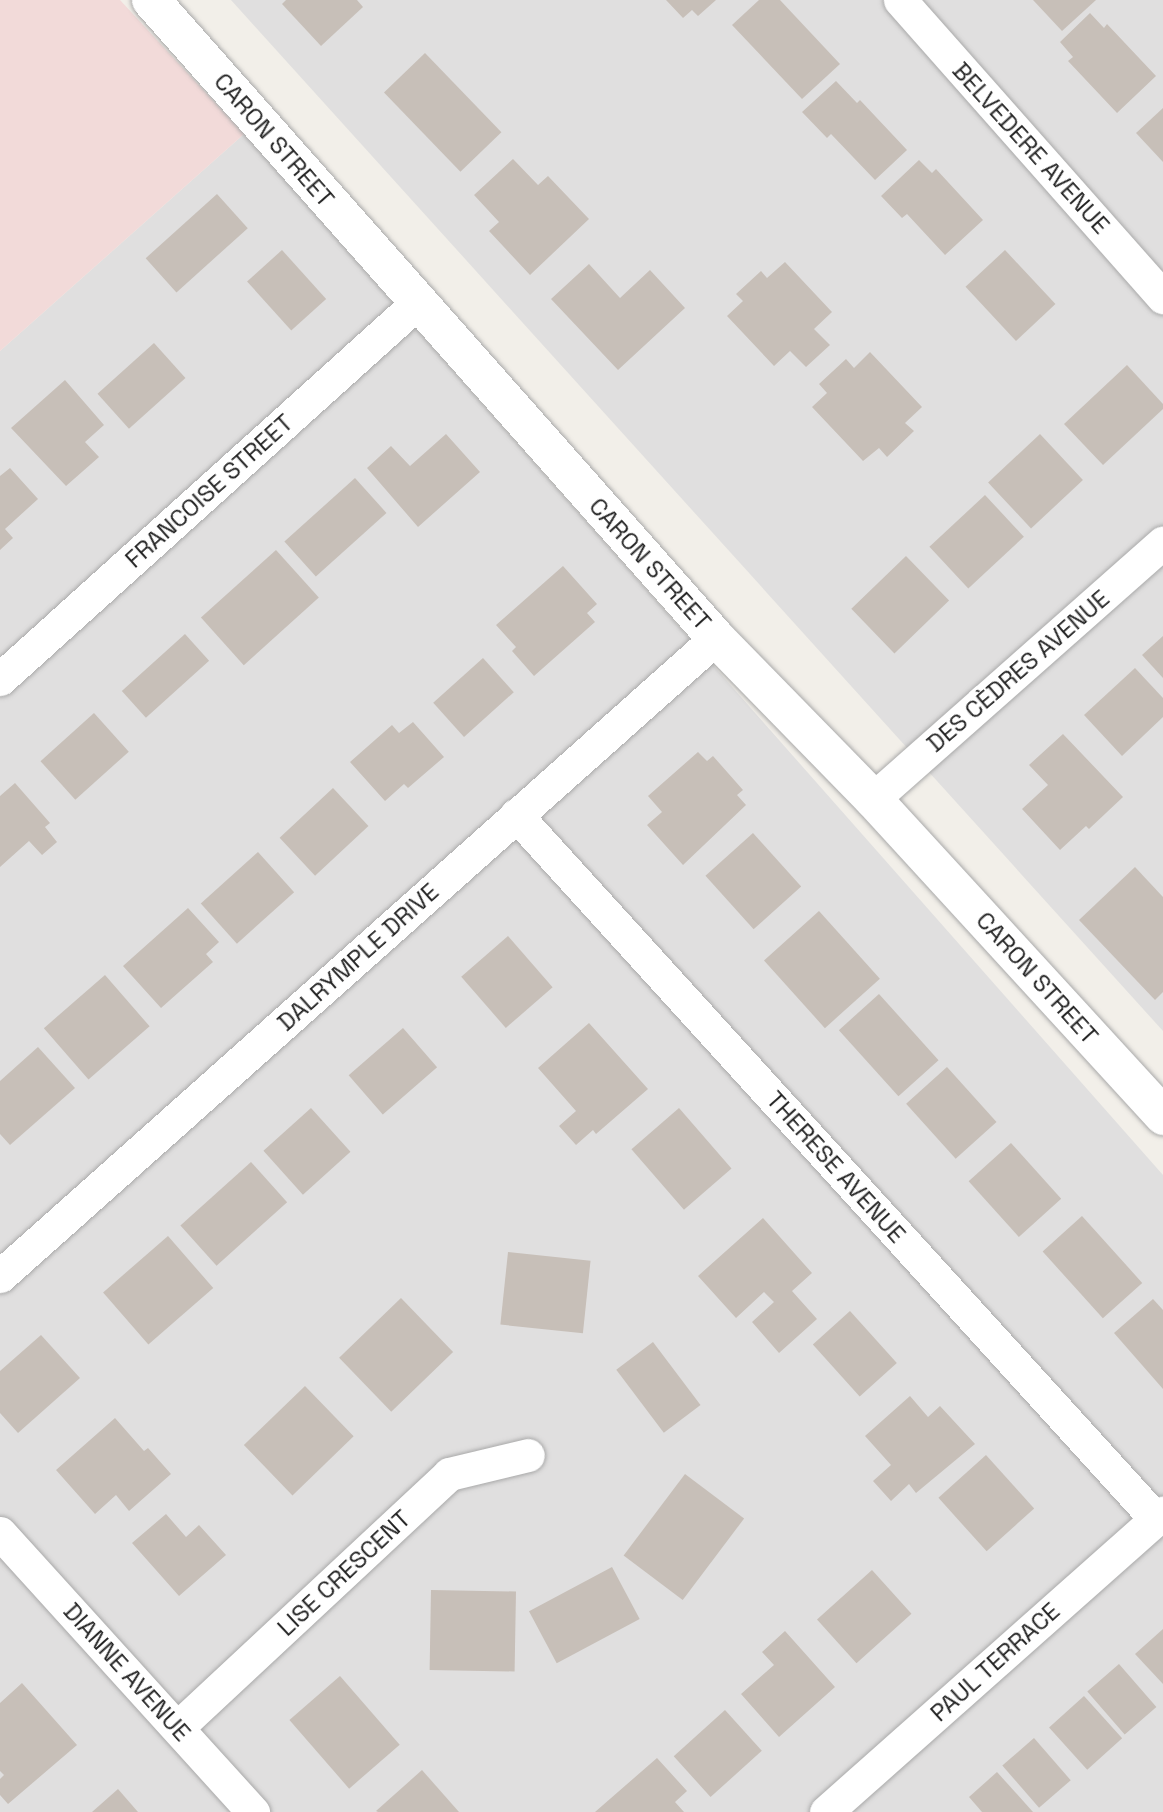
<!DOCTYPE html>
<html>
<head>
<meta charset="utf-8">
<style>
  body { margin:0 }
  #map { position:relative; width:1163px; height:1812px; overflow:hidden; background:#f2efe9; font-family:"Space Grotesk",sans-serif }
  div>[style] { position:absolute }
  .residential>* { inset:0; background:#e0dfdf }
  .commercial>* { inset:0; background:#f2dad9 }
  .building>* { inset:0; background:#c7bfb8; transform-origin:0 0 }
  .roads { filter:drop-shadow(0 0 2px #a9a9a9) drop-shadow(0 0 2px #a9a9a9) }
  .minor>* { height:33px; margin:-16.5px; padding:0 16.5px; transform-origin:16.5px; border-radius:16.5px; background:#fff }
  .tertiary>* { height:38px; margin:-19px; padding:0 19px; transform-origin:19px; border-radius:19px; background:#fff }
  span { translate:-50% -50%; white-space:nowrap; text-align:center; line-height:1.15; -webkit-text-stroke:6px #fff; paint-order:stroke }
  .street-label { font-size:24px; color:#222 }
</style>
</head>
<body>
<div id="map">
  <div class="residential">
    <div style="clip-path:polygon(231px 0,1163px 0,1163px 1031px)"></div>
    <div style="clip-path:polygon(244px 134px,1163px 1175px,1163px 1812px,0 1812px,0 351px)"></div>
  </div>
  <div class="commercial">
    <div style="clip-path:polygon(0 0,120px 0,244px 134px,0 351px)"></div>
  </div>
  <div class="building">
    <div style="clip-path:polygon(286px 0,357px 0,363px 7px,321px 46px,282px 4px)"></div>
    <div style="clip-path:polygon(666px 0,716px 0,698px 16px,692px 10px,683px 18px)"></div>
    <div style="clip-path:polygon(759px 0,780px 0,840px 64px,802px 99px,732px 25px)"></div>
    <div style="clip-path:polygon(1033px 0,1096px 0,1062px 31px)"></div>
    <div style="clip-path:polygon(1090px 13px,1104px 28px,1107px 24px,1156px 76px,1117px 113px,1068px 61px,1073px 57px,1060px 42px)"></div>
    <div style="left:425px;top:53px;width:110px;height:57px;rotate:46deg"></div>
    <div style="clip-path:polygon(836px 81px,857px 103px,860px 100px,907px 150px,875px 180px,831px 134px,827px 138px,802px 112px)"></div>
    <div style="clip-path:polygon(1163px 108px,1163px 162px,1136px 133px)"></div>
    <div style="clip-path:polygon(513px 159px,538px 185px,548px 176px,589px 219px,530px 275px,489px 231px,499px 222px,474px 195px)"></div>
    <div style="clip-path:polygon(919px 160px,932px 173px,936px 169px,983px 220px,945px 255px,907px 214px,902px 218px,881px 196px)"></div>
    <div style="left:217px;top:194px;width:46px;height:96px;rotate:48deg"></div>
    <div style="left:282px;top:250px;width:66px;height:47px;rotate:48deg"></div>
    <div style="left:1005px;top:250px;width:74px;height:54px;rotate:47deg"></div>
    <div style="clip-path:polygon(785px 262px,832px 312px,814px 329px,830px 345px,806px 367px,790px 351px,774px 366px,727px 316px,743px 301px,736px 294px,761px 271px,767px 278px)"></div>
    <div style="clip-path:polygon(589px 264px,620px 298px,650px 270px,685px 308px,618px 370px,551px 299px)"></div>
    <div style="left:154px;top:343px;width:47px;height:76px;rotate:48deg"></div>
    <div style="clip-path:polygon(870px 352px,922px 407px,905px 423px,914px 431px,887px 457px,879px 448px,863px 461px,812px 407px,827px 393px,819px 384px,846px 359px,854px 368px)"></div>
    <div style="clip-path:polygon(1127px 365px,1163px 404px,1163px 409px,1103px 465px,1064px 424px)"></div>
    <div style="clip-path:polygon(65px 380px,104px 425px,85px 442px,99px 457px,66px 486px,11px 428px)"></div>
    <div style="clip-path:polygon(446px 434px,480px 472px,418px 527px,367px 468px,391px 446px,410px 466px)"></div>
    <div style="left:1040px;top:434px;width:63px;height:71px;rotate:47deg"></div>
    <div style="clip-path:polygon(10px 468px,38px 499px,5px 529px,13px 538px,0 550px,0 476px)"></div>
    <div style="left:355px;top:478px;width:47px;height:95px;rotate:48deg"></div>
    <div style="left:985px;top:495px;width:57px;height:76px;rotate:47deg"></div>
    <div style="left:276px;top:550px;width:64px;height:101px;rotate:48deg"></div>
    <div style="left:906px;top:556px;width:62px;height:76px;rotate:46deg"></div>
    <div style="clip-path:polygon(563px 566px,597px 604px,587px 613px,595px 622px,534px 676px,512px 651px,516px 647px,496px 625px)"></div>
    <div style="left:185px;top:634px;width:36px;height:85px;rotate:48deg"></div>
    <div style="clip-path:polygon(1163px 636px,1163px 678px,1142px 655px)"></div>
    <div style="left:483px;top:658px;width:46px;height:67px;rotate:48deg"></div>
    <div style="clip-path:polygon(1135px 668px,1163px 698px,1163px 717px,1122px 756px,1084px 715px)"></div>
    <div style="left:94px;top:713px;width:52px;height:72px;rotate:48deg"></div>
    <div style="clip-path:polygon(413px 722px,444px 757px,408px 788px,404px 784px,385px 801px,350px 762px,392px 725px,399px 733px)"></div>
    <div style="clip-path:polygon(1063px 734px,1123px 797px,1089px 829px,1086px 826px,1060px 850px,1022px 809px,1048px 785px,1029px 765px)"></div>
    <div style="clip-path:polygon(698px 752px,707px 761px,713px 756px,743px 790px,737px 795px,746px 805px,683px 865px,647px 825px,662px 812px,648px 796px)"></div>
    <div style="clip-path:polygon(15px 783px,50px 823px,45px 827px,57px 842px,42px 855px,29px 841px,0 867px,0 796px)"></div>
    <div style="left:333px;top:788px;width:52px;height:73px;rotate:47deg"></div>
    <div style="left:753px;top:833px;width:72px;height:64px;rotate:48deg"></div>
    <div style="left:258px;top:852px;width:54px;height:77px;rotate:48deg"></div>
    <div style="clip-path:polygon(1135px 867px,1163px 897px,1163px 992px,1155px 1000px,1079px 920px)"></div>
    <div style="clip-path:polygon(188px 908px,219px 942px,206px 954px,213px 962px,161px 1008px,123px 966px)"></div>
    <div style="left:819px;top:911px;width:91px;height:74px;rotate:48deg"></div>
    <div style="left:508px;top:936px;width:68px;height:62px;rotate:49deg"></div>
    <div style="left:105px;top:975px;width:68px;height:81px;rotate:49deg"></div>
    <div style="left:879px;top:994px;width:89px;height:54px;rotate:48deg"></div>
    <div style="clip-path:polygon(589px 1023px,648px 1089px,596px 1134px,593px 1130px,576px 1145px,559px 1126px,576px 1111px,538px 1068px)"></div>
    <div style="left:403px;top:1028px;width:52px;height:72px;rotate:49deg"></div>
    <div style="clip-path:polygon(38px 1047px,75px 1088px,10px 1145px,0 1134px,0 1081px)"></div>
    <div style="left:947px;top:1067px;width:74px;height:55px;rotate:48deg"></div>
    <div style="left:311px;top:1108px;width:59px;height:64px;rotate:48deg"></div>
    <div style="left:679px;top:1108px;width:80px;height:63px;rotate:49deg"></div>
    <div style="left:1011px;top:1143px;width:75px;height:57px;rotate:48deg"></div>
    <div style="left:251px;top:1162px;width:54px;height:95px;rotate:48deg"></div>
    <div style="left:1082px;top:1216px;width:90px;height:53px;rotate:48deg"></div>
    <div style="clip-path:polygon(763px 1218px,812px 1273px,792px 1291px,817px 1319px,779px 1353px,752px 1322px,774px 1302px,764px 1292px,736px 1318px,698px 1276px)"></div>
    <div style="left:168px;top:1236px;width:69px;height:86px;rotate:49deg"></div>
    <div style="left:508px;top:1252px;width:83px;height:73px;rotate:6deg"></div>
    <div style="left:401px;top:1298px;width:75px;height:86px;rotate:46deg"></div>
    <div style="clip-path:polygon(1153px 1299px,1163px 1310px,1163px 1389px,1114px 1333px)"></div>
    <div style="left:850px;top:1311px;width:70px;height:50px;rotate:48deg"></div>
    <div style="clip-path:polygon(41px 1335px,80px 1378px,18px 1433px,0 1413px,0 1371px)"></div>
    <div style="left:653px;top:1342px;width:79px;height:46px;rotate:53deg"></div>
    <div style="left:305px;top:1386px;width:70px;height:85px;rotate:46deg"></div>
    <div style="clip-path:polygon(910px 1396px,928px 1417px,940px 1406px,975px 1444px,916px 1493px,909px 1484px,891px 1501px,873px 1481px,891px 1465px,865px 1436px)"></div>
    <div style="clip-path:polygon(115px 1418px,144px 1451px,148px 1448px,171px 1474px,129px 1511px,116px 1495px,95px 1514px,56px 1470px)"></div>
    <div style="left:986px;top:1455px;width:72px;height:64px;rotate:48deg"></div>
    <div style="left:685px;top:1474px;width:74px;height:102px;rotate:37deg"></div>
    <div style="clip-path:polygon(166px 1514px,186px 1537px,199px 1525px,226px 1555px,179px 1596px,132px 1543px)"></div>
    <div style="left:612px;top:1567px;width:59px;height:94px;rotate:62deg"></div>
    <div style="left:872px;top:1570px;width:59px;height:74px;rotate:48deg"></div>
    <div style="left:431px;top:1590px;width:85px;height:80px;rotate:1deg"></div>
    <div style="clip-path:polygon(1163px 1629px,1163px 1684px,1135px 1654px)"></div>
    <div style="clip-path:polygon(785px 1631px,835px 1687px,779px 1737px,741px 1694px,774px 1665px,762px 1652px)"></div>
    <div style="left:1119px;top:1664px;width:57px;height:42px;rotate:49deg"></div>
    <div style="left:340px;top:1676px;width:91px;height:67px;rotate:49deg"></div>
    <div style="clip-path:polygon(22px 1683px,77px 1745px,8px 1804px,0 1795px,0 1779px,4px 1775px,0 1771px,0 1703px)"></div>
    <div style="left:1084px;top:1696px;width:57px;height:47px;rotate:48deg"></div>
    <div style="left:725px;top:1710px;width:55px;height:69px;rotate:48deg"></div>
    <div style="left:1034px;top:1738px;width:56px;height:42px;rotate:49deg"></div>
    <div style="clip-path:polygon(657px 1758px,687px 1791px,675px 1802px,684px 1812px,595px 1812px)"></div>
    <div style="clip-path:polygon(422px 1770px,459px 1812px,378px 1812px,376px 1811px)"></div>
    <div style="clip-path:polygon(997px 1772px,1033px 1812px,982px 1812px,969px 1797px)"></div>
    <div style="clip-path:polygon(118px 1789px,138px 1812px,92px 1812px)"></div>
  </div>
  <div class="roads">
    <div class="minor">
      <div style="left:900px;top:0;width:397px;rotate:48.5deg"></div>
      <div style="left:0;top:679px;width:561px;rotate:-42.04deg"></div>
      <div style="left:873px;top:799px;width:387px;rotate:-41.5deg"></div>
      <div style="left:516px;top:815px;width:951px;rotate:47.73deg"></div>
      <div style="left:0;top:1276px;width:959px;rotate:-41.7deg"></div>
      <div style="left:0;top:1533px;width:377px;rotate:47.8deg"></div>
      <div style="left:178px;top:1727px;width:371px;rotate:-43deg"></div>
      <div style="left:449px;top:1474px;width:81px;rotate:-13.5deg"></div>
      <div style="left:826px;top:1812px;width:451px;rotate:-41.6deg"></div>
    </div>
    <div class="tertiary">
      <div style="left:151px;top:0;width:852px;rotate:48.47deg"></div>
      <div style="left:716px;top:638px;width:225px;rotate:45.7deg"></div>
      <div style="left:873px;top:799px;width:430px;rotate:47.5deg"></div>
    </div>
  </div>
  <div class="street-label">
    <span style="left:274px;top:140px;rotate:49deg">CARON STREET</span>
    <span style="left:1031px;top:148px;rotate:48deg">BELVEDERE AVENUE</span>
    <span style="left:209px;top:491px;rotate:-42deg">FRANCOISE STREET</span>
    <span style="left:650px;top:564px;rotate:48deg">CARON STREET</span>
    <span style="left:1018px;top:671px;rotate:-41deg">DES CÈDRES AVENUE</span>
    <span style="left:358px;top:957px;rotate:-42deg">DALRYMPLE DRIVE</span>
    <span style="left:1037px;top:978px;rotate:48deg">CARON STREET</span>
    <span style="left:836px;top:1167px;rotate:48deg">THERESE AVENUE</span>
    <span style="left:344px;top:1573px;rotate:-43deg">LISE CRESCENT</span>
    <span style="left:995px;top:1662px;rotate:-42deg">PAUL TERRACE</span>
    <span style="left:127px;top:1672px;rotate:48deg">DIANNE AVENUE</span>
  </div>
</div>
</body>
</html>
